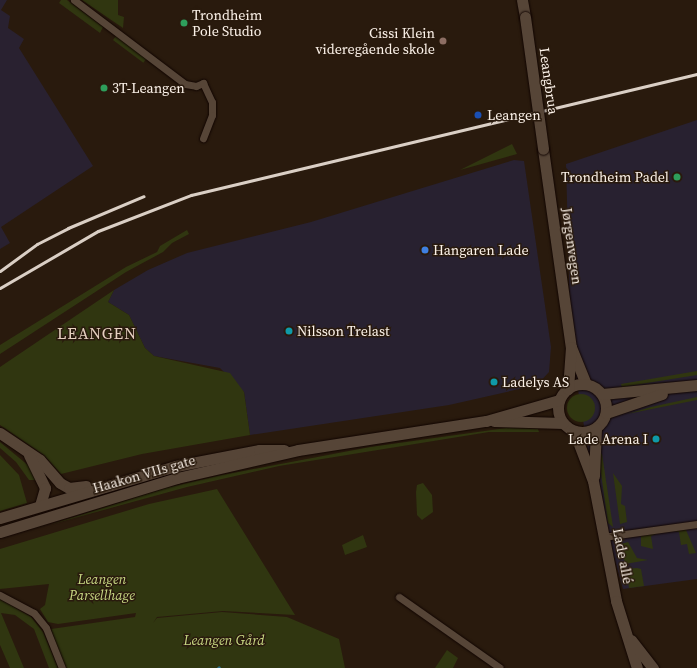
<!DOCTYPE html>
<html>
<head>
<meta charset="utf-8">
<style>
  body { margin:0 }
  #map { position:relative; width:697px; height:668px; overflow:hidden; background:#291a0d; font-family:"Source Serif 4",serif }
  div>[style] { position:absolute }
  .commercial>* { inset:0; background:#282130 }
  .industrial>* { inset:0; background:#292130 }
  .green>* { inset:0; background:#303610; transform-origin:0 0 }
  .round { border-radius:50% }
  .stream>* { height:3px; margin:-1.5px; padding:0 1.5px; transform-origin:1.5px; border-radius:1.5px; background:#2f728c }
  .roads { filter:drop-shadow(0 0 1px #110500) drop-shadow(0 0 1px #110500) }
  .street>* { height:7px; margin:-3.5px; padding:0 3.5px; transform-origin:3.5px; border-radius:3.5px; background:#564537 }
  .secondary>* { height:11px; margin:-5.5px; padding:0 5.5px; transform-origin:5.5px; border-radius:5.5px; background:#564537 }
  .secondary>.ring { margin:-5.5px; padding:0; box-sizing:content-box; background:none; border:11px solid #564537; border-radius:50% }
  .rail>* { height:3px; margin:-1.5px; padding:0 1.5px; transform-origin:1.5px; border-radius:1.5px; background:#dacfc5 }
  .bridges { filter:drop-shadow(0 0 1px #110500) drop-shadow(0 0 1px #110500) }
  .secondary-bridge>* { height:11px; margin:-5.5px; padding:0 5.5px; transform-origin:5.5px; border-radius:5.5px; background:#564537 }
  .dots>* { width:11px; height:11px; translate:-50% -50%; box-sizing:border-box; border:2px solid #291a0d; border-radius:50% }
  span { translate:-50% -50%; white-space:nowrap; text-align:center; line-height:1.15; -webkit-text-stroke:3px #291a0d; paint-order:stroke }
  .poi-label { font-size:14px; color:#fcf2e9 }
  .left { translate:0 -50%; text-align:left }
  .right { translate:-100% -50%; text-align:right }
  .street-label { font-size:14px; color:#fcf2e9 }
  .park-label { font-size:14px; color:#c6d682; font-style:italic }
  .quarter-label { font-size:16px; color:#e5d0bf; letter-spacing:1px }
</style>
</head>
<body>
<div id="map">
  <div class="commercial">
    <div style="clip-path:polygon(697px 120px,697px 579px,623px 589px,593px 481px,571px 347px,566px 164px)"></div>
    <div style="clip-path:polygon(514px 160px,524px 161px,551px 347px,549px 372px,537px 385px,449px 405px,250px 435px,244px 392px,220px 368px,154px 356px,145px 348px,129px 315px,108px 302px,114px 290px,148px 270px,187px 253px,311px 222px)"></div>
  </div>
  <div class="industrial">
    <div style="clip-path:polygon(0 0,7px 0,1px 10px,10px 16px,8px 28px,24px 39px,19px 48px,93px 166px,1px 227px,10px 243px,0 249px)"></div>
  </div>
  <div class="green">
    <div style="clip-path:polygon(61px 0,67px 0,103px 27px,100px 33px,59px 3px)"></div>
    <div style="clip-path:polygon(82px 0,118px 0,118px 15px,124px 17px,123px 28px)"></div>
    <div style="left:116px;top:36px;width:38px;height:5px;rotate:37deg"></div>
    <div style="clip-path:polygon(512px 144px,517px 154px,460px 170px)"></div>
    <div style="clip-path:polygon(187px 230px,189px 234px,172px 243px,163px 252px,126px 272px,0 354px,0 345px,126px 267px,157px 252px,160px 246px)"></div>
    <div style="clip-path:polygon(114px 290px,108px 302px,129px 315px,145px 348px,154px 356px,230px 373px,244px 392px,250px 435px,142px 454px,61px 474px,44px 455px,0 425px,0 367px)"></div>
    <div style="clip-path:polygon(697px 371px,697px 375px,622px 387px,621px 384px)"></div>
    <div class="round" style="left:567px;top:394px;width:28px;height:28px"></div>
    <div style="clip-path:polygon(697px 397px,697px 400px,627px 414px,651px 407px)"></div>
    <div style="clip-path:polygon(506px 428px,538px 429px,539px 432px,489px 432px,279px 466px,187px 487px,49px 525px,166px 488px,222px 475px,370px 447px)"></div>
    <div style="clip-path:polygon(0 442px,29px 466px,37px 480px,29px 480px,16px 462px,0 448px)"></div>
    <div style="clip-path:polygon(598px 452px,602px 454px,613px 527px,608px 523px)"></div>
    <div style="clip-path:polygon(0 455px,19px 475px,27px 503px,0 511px)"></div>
    <div style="clip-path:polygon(613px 473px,622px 486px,621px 504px,625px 506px,627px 522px,620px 524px)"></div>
    <div style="clip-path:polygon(423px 483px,432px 495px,433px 512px,422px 520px,417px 515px,416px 492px,417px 485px)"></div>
    <div style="clip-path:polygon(217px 489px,295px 615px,223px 611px,157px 617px,153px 623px,157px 618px,222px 612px,287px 617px,339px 639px,345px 668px,65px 668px,51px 629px,135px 617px,136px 613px,58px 624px,48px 622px,40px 609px,45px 605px,49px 584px,0 589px,0 549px,149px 504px)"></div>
    <div style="clip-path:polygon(669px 530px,686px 530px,696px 553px,689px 554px,687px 544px,681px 545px,679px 532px)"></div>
    <div style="clip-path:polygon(660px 532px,651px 536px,653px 549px,641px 546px,641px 536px)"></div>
    <div style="clip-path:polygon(363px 535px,367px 547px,345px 555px,342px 545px)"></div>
    <div style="clip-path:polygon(628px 542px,637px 558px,648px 560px,625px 564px,621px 544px)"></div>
    <div style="clip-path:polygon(637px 568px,641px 569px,644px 586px,629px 588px,626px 569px)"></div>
    <div style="clip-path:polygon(0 599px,31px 617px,43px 632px,58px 668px,49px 668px,34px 629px,15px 615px,1px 613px,24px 668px,10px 668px,0 645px)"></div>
    <div style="clip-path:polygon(447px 650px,458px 658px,453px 668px,435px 668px)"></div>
  </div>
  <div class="stream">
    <div style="left:218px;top:668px;width:1px;rotate:-45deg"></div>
  </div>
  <div class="roads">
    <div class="street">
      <div style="left:74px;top:0;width:139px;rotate:37.1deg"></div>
      <div style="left:185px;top:84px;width:11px;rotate:10deg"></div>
      <div style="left:196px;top:86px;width:8px;rotate:-23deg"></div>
      <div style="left:203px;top:83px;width:21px;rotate:65deg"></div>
      <div style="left:212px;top:102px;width:13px;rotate:90deg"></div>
      <div style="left:212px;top:115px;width:25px;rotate:111deg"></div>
      <div style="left:603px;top:537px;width:95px;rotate:-7.9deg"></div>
      <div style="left:0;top:595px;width:38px;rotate:28deg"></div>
      <div style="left:34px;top:613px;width:19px;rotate:51deg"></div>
      <div style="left:46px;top:628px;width:43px;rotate:68.2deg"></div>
      <div style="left:399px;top:597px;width:123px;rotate:35.1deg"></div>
    </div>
    <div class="secondary">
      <div style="left:522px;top:0;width:17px;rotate:80deg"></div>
      <div style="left:543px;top:149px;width:200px;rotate:82deg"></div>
      <div style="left:571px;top:347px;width:40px;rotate:68deg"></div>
      <div class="ring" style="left:558px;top:384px;width:37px;height:37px"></div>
      <div style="left:568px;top:389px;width:42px;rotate:-85.9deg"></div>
      <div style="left:602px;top:394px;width:95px;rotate:-5.4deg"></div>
      <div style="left:606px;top:413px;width:59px;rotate:-18.7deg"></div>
      <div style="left:494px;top:421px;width:69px;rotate:1.7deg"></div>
      <div style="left:574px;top:431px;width:53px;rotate:69.2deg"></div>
      <div style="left:593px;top:481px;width:122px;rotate:79.1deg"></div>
      <div style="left:616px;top:601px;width:70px;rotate:72.6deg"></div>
      <div style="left:0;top:433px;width:48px;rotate:34deg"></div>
      <div style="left:40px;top:460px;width:30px;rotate:49deg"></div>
      <div style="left:60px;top:483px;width:10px;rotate:29deg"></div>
      <div style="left:69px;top:488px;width:17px;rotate:-7deg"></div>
      <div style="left:29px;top:455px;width:37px;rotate:64deg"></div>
      <div style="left:45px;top:488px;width:18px;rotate:106deg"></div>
      <div style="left:594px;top:476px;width:48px;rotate:-87.6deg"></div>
      <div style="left:0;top:518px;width:184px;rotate:-16.5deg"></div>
      <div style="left:176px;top:466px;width:85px;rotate:-10.9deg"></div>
      <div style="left:259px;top:450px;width:25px"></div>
      <div style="left:0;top:532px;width:185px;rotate:-17deg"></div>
      <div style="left:177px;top:478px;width:124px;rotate:-13deg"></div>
      <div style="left:298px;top:450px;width:190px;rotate:-8.8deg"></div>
      <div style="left:486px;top:421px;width:76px;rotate:-16deg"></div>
      <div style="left:631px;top:640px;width:36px;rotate:52deg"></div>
    </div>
  </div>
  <div class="rail">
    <div style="left:0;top:271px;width:46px;rotate:-36.1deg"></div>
    <div style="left:37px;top:244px;width:35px;rotate:-27deg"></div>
    <div style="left:68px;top:228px;width:82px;rotate:-22.8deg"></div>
    <div style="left:0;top:288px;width:113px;rotate:-30.2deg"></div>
    <div style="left:98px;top:231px;width:100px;rotate:-21.2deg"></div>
    <div style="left:191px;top:195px;width:520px;rotate:-13.45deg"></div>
  </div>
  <div class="bridges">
    <div class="secondary-bridge">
      <div style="left:525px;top:17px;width:133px;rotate:82.2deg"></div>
    </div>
  </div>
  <div class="dots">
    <div style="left:184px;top:23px;background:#2e9e5b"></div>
    <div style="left:443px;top:41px;background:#8d6e63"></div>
    <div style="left:104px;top:88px;background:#2e9e5b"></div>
    <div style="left:478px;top:115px;background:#1a4fb4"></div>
    <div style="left:677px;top:177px;background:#2e9e5b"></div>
    <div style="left:425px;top:250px;background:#3f7fe0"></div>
    <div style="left:289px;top:331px;background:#0f9aa8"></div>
    <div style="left:494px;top:382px;background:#0f9aa8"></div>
    <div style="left:656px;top:439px;background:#0f9aa8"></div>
  </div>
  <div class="poi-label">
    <span class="left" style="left:192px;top:23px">Trondheim<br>Pole Studio</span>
    <span class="right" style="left:435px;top:41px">Cissi Klein<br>videregående skole</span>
    <span class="left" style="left:112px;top:88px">3T-Leangen</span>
    <span class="left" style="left:487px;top:115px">Leangen</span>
    <span class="right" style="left:669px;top:177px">Trondheim Padel</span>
    <span class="left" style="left:433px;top:250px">Hangaren Lade</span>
    <span class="left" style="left:297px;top:331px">Nilsson Trelast</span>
    <span class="left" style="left:502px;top:382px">Ladelys AS</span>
    <span class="right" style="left:648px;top:439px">Lade Arena I</span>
  </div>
  <div class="street-label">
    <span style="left:549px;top:81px;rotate:82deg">Leangbrua</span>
    <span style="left:572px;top:246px;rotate:82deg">Jørgenvegen</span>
    <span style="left:144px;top:474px;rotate:-16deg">Haakon VIIs gate</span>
    <span style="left:623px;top:556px;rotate:79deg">Lade allé</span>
  </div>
  <div class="park-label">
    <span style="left:102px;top:587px">Leangen<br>Parsellhage</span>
    <span style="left:224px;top:640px">Leangen Gård</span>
  </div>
  <div class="quarter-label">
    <span style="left:97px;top:333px">LEANGEN</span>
  </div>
</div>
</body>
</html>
